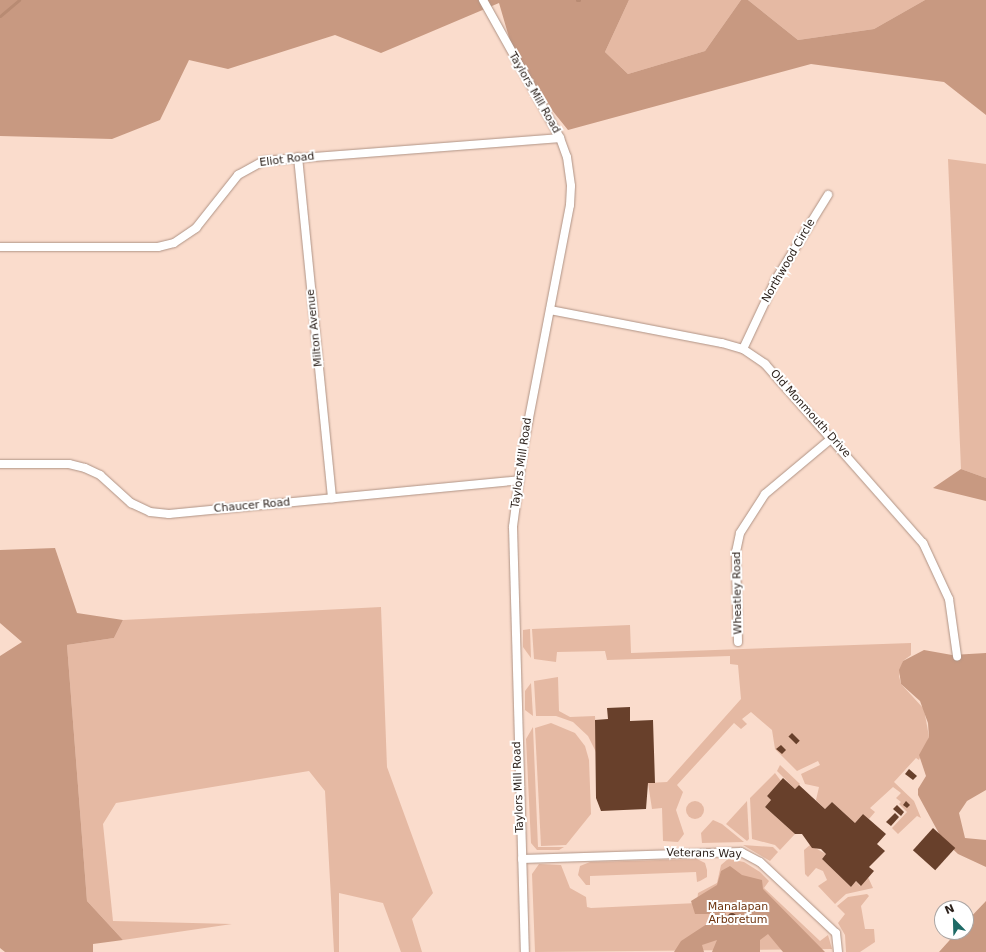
<!DOCTYPE html>
<html>
<head>
<meta charset="utf-8">
<style>
  body { margin:0 }
  #map { position:relative; width:986px; height:952px; overflow:hidden; background:#fadccc; font-family:"DejaVu Sans",sans-serif }
  div>[style] { position:absolute }
  .green>* { inset:0; background:#e5b9a3 }
  .round { border-radius:50% }
  .forest>* { inset:0; background:#c89981 }
  .stream>* { height:3px; margin:-1.5px; padding:0 1.5px; transform-origin:1.5px; border-radius:1.5px; background:#b88b73 }
  .building>* { inset:0; background:#68402b; transform-origin:0 0 }
  .roads { filter:drop-shadow(0 0 1px #af9385) drop-shadow(0 0 1px #af9385) }
  .street>* { height:8px; margin:-4px; padding:0 4px; transform-origin:4px; border-radius:4px; background:#fff }
  span { translate:-50% -50%; white-space:nowrap; text-align:center; line-height:1.15; -webkit-text-stroke:4px #fff; paint-order:stroke }
  .street-label { font-size:11px; color:#2a1f19 }
  .park-label { font-size:11px; color:#6e340f }
  .north { position:absolute; left:934px; top:900px; width:40px; height:40px; box-sizing:border-box; background:#fff; border:1px solid #aaa5a3; border-radius:50%; rotate:337deg; font-size:11px; font-weight:700; line-height:16px; text-align:center; color:#2a1f19 }
  .north::after { content:''; display:block; margin:auto; width:14px; height:18px; background:#1e6a66; clip-path:polygon(50% 0,100% 100%,50% 72%,0 100%) }
</style>
</head>
<body>
<div id="map">
  <div class="green">
    <div style="clip-path:polygon(629px 0,741px 0,705px 51px,628px 74px,605px 52px)"></div>
    <div style="clip-path:polygon(748px 0,925px 0,874px 29px,798px 40px)"></div>
    <div style="clip-path:polygon(948px 159px,986px 164px,986px 478px,961px 469px)"></div>
    <div style="clip-path:polygon(381px 607px,387px 767px,433px 893px,412px 919px,422px 952px,401px 952px,383px 903px,339px 893px,339px 952px,334px 952px,325px 791px,309px 771px,116px 803px,103px 824px,113px 921px,232px 924px,123px 940px,87px 901px,67px 645px,114px 638px,123px 620px)"></div>
    <div style="clip-path:polygon(630px 625px,631px 653px,911px 643px,911px 655px,903px 661px,899px 676px,901px 684px,924px 709px,929px 737px,919px 760px,916px 758px,894px 782px,914px 801px,921px 818px,917px 816px,898px 834px,892px 828px,907px 812px,899px 804px,901px 802px,896px 798px,901px 793px,893px 787px,870px 808px,875px 812px,869px 819px,863px 814px,855px 823px,832px 802px,825px 809px,816px 800px,819px 787px,805px 784px,801px 774px,820px 765px,818px 761px,797px 771px,775px 749px,772px 730px,751px 712px,742px 719px,747px 724px,741px 729px,734px 723px,677px 785px,683px 792px,676px 810px,684px 834px,678px 842px,663px 841px,662px 808px,652px 809px,648px 783px,667px 782px,741px 699px,738px 665px,730px 664px,730px 656px,607px 660px,605px 651px,557px 652px,556px 662px,534px 659px,532px 629px)"></div>
    <div style="clip-path:polygon(530px 629px,531px 658px,523px 647px,523px 630px)"></div>
    <div style="clip-path:polygon(558px 677px,559px 711px,570px 717px,595px 716px,597px 754px,588px 736px,573px 722px,556px 716px,536px 716px,534px 681px)"></div>
    <div style="clip-path:polygon(531px 683px,533px 716px,525px 710px,525px 691px)"></div>
    <div style="clip-path:polygon(551px 723px,575px 733px,585px 746px,589px 760px,591px 814px,566px 845px,541px 846px,535px 728px)"></div>
    <div style="clip-path:polygon(533px 727px,538px 847px,564px 847px,559px 850px,537px 850px,531px 843px,526px 739px)"></div>
    <div style="clip-path:polygon(780px 765px,800px 784px,795px 789px,777px 771px)"></div>
    <div style="clip-path:polygon(775px 773px,781px 781px,767px 796px,771px 800px,765px 807px,795px 834px,780px 850px,775px 845px,752px 839px,750px 798px)"></div>
    <div style="clip-path:polygon(747px 801px,749px 839px,747px 841px,726px 824px)"></div>
    <div class="round" style="left:686px;top:801px;width:18px;height:18px"></div>
    <div style="clip-path:polygon(713px 820px,722px 824px,744px 842px,702px 843px,701px 833px)"></div>
    <div style="clip-path:polygon(743px 845px,773px 847px,778px 852px,770px 861px)"></div>
    <div style="clip-path:polygon(810px 845px,826px 854px,822px 859px,851px 887px,856px 881px,860px 886px,868px 877px,873px 888px,846px 894px,835px 904px,818px 886px,827px 880px,823px 871px,816px 868px,808px 877px,805px 874px,804px 850px)"></div>
    <div style="clip-path:polygon(697px 859px,705px 863px,707px 870px,707px 877px,700px 881px,697px 882px,696px 872px,590px 876px,590px 885px,586px 885px,578px 875px,580px 866px,590px 862px)"></div>
    <div style="clip-path:polygon(728px 859px,744px 862px,760px 872px,769px 881px,764px 888px,820px 941px,828px 935px,832px 949px,535px 952px,532px 874px,539px 864px,561px 865px,570px 888px,586px 897px,587px 907px,591px 908px,697px 903px,698px 893px,717px 883px,721px 865px)"></div>
    <div style="clip-path:polygon(867px 894px,869px 896px,861px 906px,865px 929px,874px 929px,875px 942px,860px 952px,846px 952px,845px 935px,838px 923px,845px 914px,837px 906px,848px 897px)"></div>
  </div>
  <div class="forest">
    <div style="clip-path:polygon(0 0,629px 0,605px 52px,628px 74px,705px 51px,741px 0,748px 0,798px 40px,874px 29px,925px 0,986px 0,986px 115px,944px 82px,811px 64px,568px 130px,518px 68px,499px 3px,381px 53px,335px 35px,228px 69px,189px 60px,160px 120px,112px 139px,0 136px)"></div>
    <div style="clip-path:polygon(961px 469px,986px 478px,986px 501px,933px 488px)"></div>
    <div style="clip-path:polygon(55px 548px,77px 613px,123px 620px,114px 638px,67px 645px,87px 901px,123px 940px,93px 944px,93px 952px,5px 952px,0 948px,0 656px,22px 642px,0 623px,0 550px)"></div>
    <div style="clip-path:polygon(924px 650px,952px 655px,986px 653px,986px 790px,967px 801px,959px 813px,965px 838px,986px 840px,986px 867px,958px 854px,942px 839px,918px 795px,918px 789px,926px 776px,919px 755px,929px 737px,928px 723px,920px 701px,901px 684px,899px 670px,903px 661px)"></div>
    <div style="clip-path:polygon(evenodd,730px 866px,742px 875px,762px 880px,763px 889px,825px 952px,783px 952px,768px 934px,760px 940px,760px 952px,712px 952px,717px 940px,702px 945px,704px 952px,674px 952px,681px 941px,713px 920px,710px 914px,695px 914px,691px 901px,717px 885px,721px 871px,730px 866px,733px 909px,738px 922px,730px 925px,725px 912px,733px 909px)"></div>
    <div style="clip-path:polygon(986px 901px,986px 952px,939px 952px,957px 932px,966px 932px,966px 922px)"></div>
  </div>
  <div class="stream">
    <div style="left:577px;top:0;width:2px"></div>
    <div style="left:0;top:16px;width:25px;rotate:-40deg"></div>
  </div>
  <div class="building">
    <div style="clip-path:polygon(630px 707px,630px 721px,653px 720px,655px 783px,648px 783px,646px 809px,601px 811px,596px 798px,595px 720px,608px 719px,607px 708px)"></div>
    <div style="left:792px;top:733px;width:11px;height:5px;rotate:45deg"></div>
    <div style="clip-path:polygon(781px 745px,786px 750px,782px 754px,776px 749px)"></div>
    <div style="clip-path:polygon(909px 769px,917px 776px,913px 780px,905px 774px)"></div>
    <div style="clip-path:polygon(783px 778px,795px 789px,799px 785px,825px 809px,832px 802px,855px 823px,863px 814px,886px 834px,877px 844px,885px 851px,869px 867px,874px 871px,861px 886px,856px 881px,851px 887px,822px 859px,826px 854px,821px 849px,812px 848px,802px 834px,795px 834px,765px 807px,771px 800px,767px 796px)"></div>
    <div style="clip-path:polygon(906px 801px,910px 805px,907px 808px,903px 805px)"></div>
    <div style="clip-path:polygon(897px 805px,904px 812px,901px 816px,893px 809px)"></div>
    <div style="clip-path:polygon(895px 813px,899px 817px,891px 826px,886px 822px)"></div>
    <div style="left:933px;top:828px;width:30px;height:30px;rotate:42deg"></div>
    <div class="round" style="left:728px;top:913px;width:8px;height:8px"></div>
  </div>
  <div class="roads">
    <div class="street">
      <div style="left:483px;top:0;width:158px;rotate:60.8deg"></div>
      <div style="left:560px;top:138px;width:20px;rotate:70deg"></div>
      <div style="left:567px;top:157px;width:29px;rotate:82deg"></div>
      <div style="left:571px;top:186px;width:19px;rotate:93deg"></div>
      <div style="left:570px;top:205px;width:242px;rotate:100.9deg"></div>
      <div style="left:524px;top:443px;width:85px;rotate:97.5deg"></div>
      <div style="left:513px;top:527px;width:425px;rotate:88.4deg"></div>
      <div style="left:298px;top:157px;width:343px;rotate:84.3deg"></div>
      <div style="left:0;top:247px;width:158px"></div>
      <div style="left:158px;top:247px;width:16px;rotate:-14deg"></div>
      <div style="left:174px;top:243px;width:27px;rotate:-34deg"></div>
      <div style="left:196px;top:228px;width:68px;rotate:-51.6deg"></div>
      <div style="left:238px;top:175px;width:29px;rotate:-29deg"></div>
      <div style="left:263px;top:161px;width:298px;rotate:-4.4deg"></div>
      <div style="left:550px;top:310px;width:175px;rotate:10.9deg"></div>
      <div style="left:722px;top:343px;width:22px;rotate:16deg"></div>
      <div style="left:743px;top:349px;width:27px;rotate:34deg"></div>
      <div style="left:765px;top:364px;width:239px;rotate:48.6deg"></div>
      <div style="left:923px;top:543px;width:62px;rotate:65.1deg"></div>
      <div style="left:949px;top:599px;width:58px;rotate:82deg"></div>
      <div style="left:743px;top:349px;width:77px;rotate:-64.8deg"></div>
      <div style="left:776px;top:279px;width:99px;rotate:-58.2deg"></div>
      <div style="left:0;top:464px;width:69px"></div>
      <div style="left:69px;top:464px;width:16px;rotate:14deg"></div>
      <div style="left:85px;top:468px;width:17px;rotate:25deg"></div>
      <div style="left:100px;top:475px;width:42px;rotate:42.1deg"></div>
      <div style="left:131px;top:503px;width:21px;rotate:25deg"></div>
      <div style="left:150px;top:512px;width:19px;rotate:6deg"></div>
      <div style="left:169px;top:514px;width:352px;rotate:-5.5deg"></div>
      <div style="left:738px;top:642px;width:90px;rotate:-91.3deg"></div>
      <div style="left:736px;top:552px;width:19px;rotate:-78deg"></div>
      <div style="left:740px;top:533px;width:46px;rotate:-57.3deg"></div>
      <div style="left:765px;top:494px;width:87px;rotate:-39.9deg"></div>
      <div style="left:522px;top:859px;width:219px;rotate:-1.8deg"></div>
      <div style="left:741px;top:852px;width:21px;rotate:28deg"></div>
      <div style="left:760px;top:862px;width:104px;rotate:43.1deg"></div>
      <div style="left:836px;top:933px;width:19px;rotate:84deg"></div>
    </div>
  </div>
  <div class="street-label">
    <span style="left:534px;top:93px;rotate:60deg">Taylors Mill Road</span>
    <span style="left:287px;top:160px;rotate:-7deg">Eliot Road</span>
    <span style="left:789px;top:261px;rotate:-60deg">Northwood Circle</span>
    <span style="left:315px;top:328px;rotate:-96deg">Milton Avenue</span>
    <span style="left:810px;top:414px;rotate:48deg">Old Monmouth Drive</span>
    <span style="left:522px;top:463px;rotate:-82deg">Taylors Mill Road</span>
    <span style="left:252px;top:506px;rotate:-5deg">Chaucer Road</span>
    <span style="left:738px;top:593px;rotate:-91deg">Wheatley Road</span>
    <span style="left:519px;top:787px;rotate:-92deg">Taylors Mill Road</span>
    <span style="left:704px;top:854px;rotate:1deg">Veterans Way</span>
  </div>
  <div class="park-label">
    <span style="left:738px;top:914px">Manalapan<br>Arboretum</span>
  </div>
  <div class="north">N</div>
</div>
</body>
</html>
